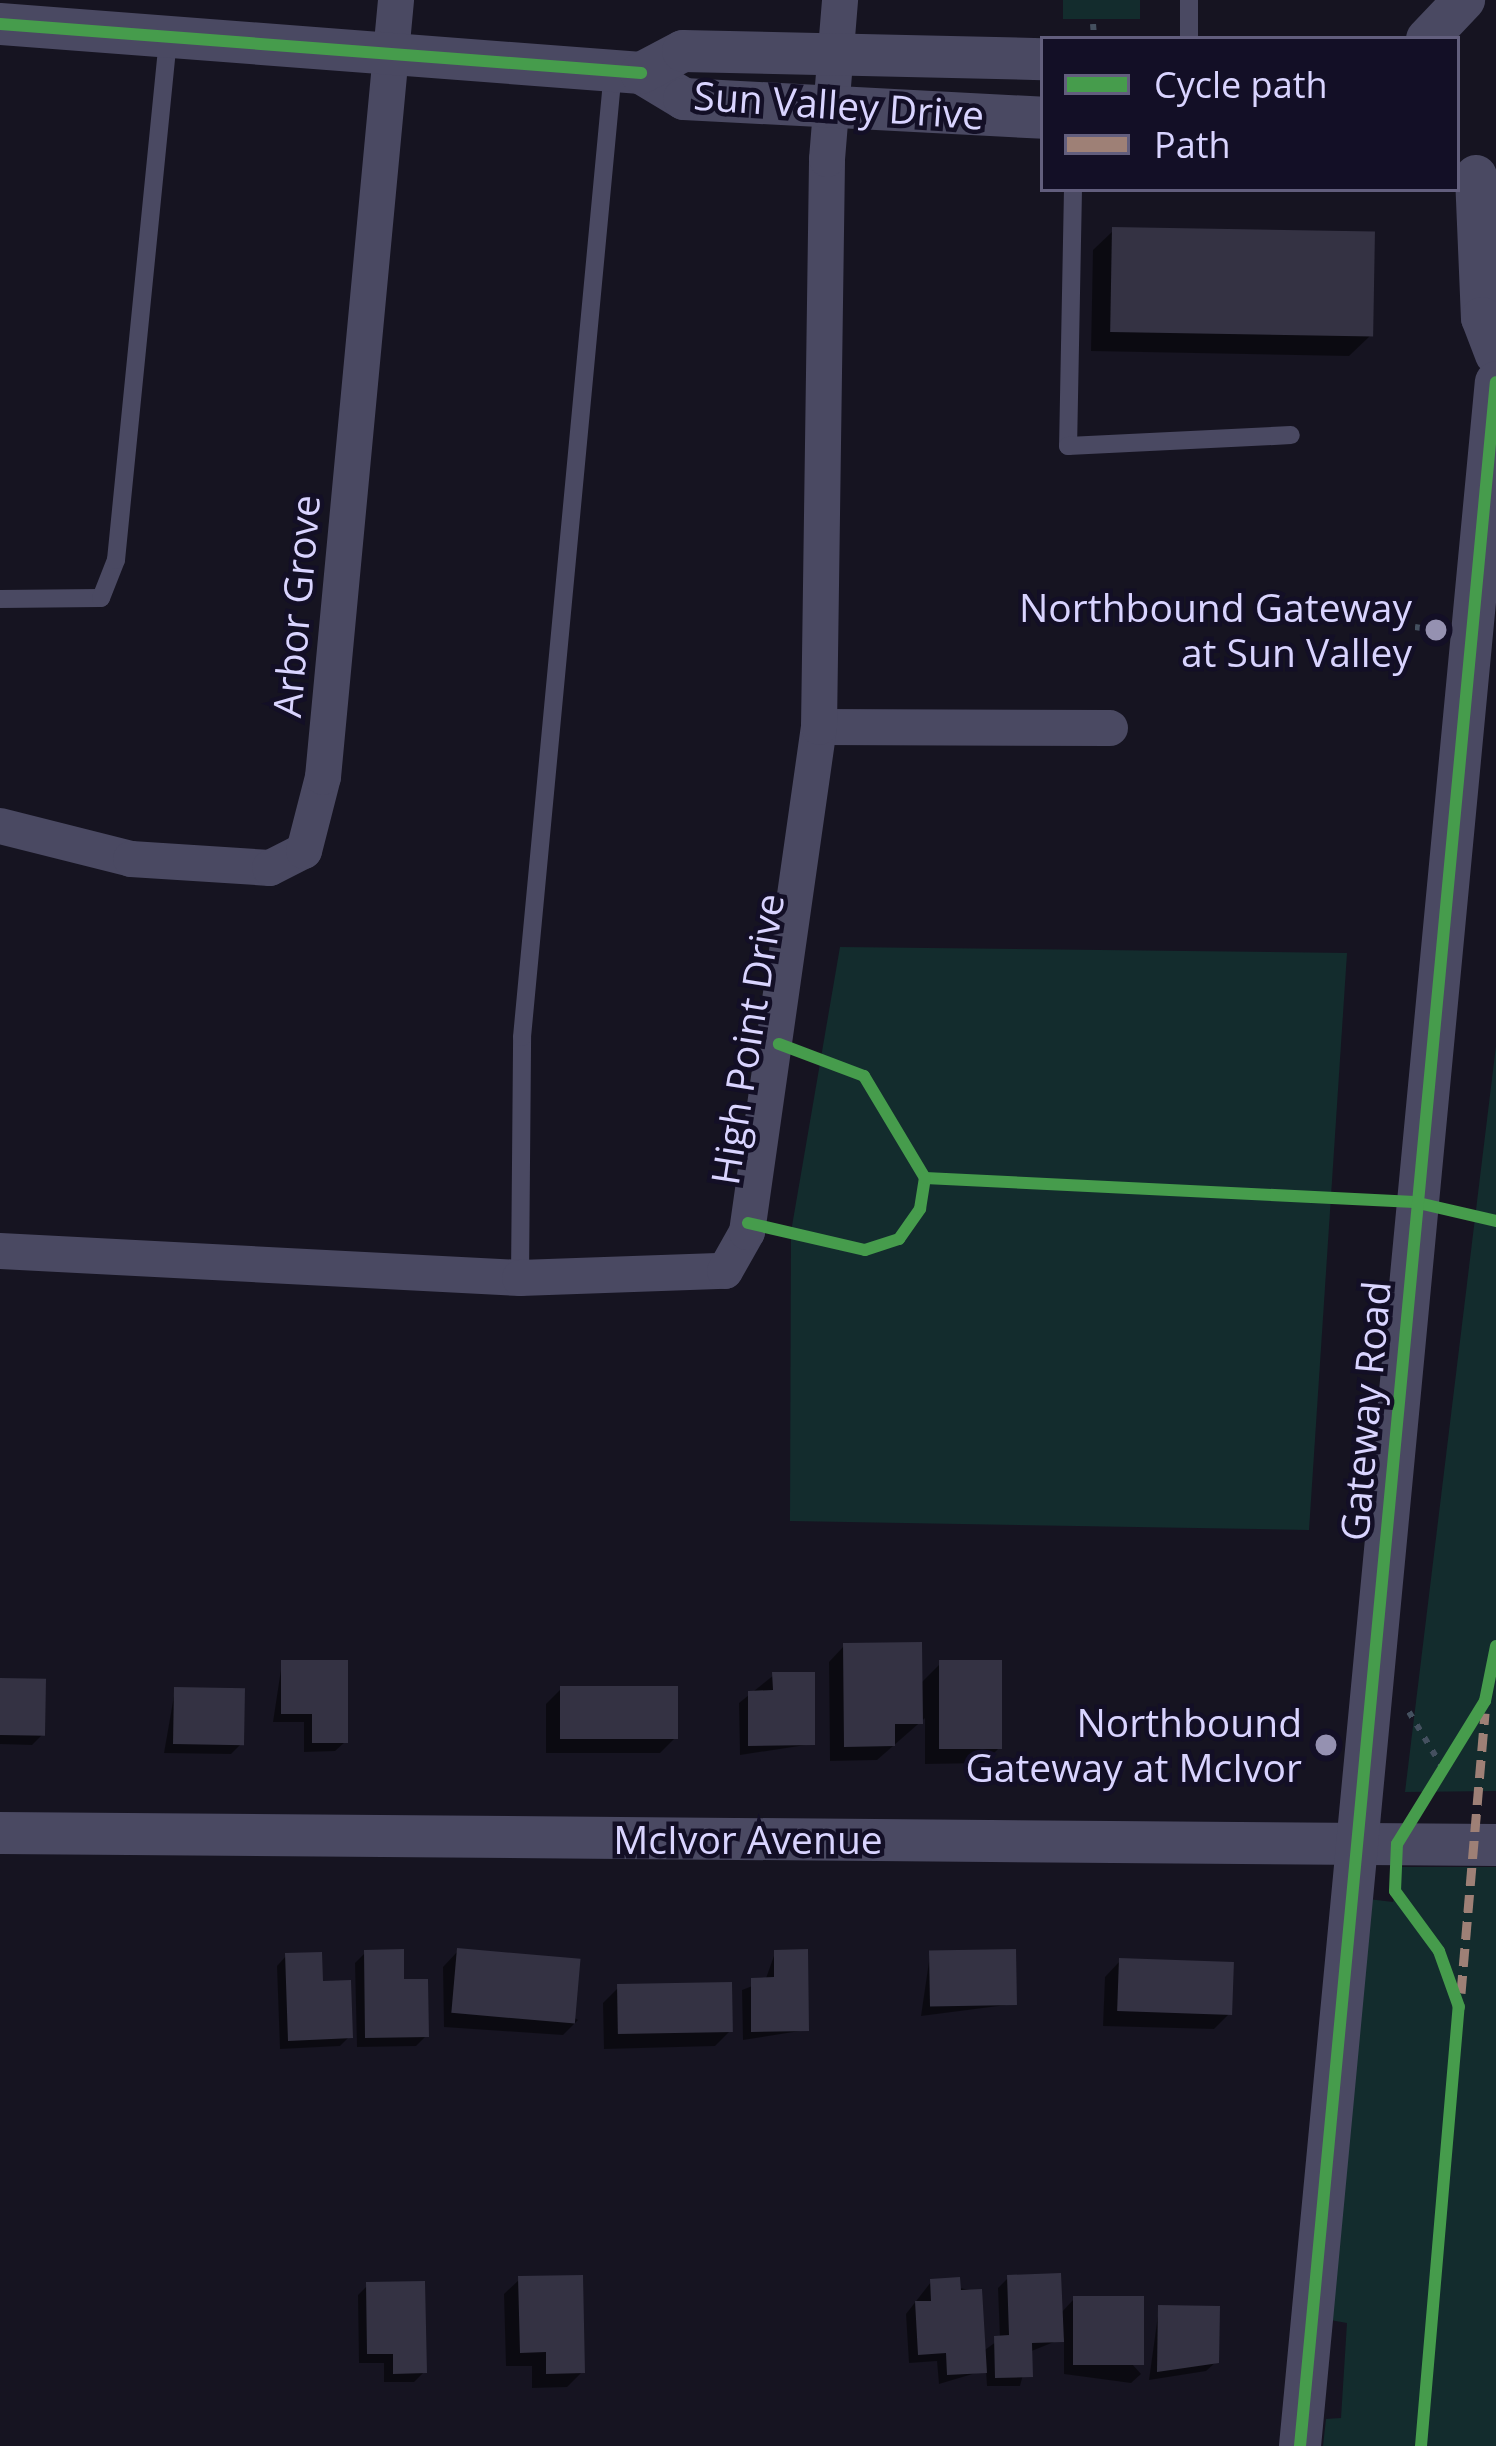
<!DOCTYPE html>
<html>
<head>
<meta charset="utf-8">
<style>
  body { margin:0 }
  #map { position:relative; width:1496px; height:2446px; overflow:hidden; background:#161421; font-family:"Open Sans",sans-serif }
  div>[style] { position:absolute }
  .green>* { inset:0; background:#132c2d; transform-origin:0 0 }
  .shadow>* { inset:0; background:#0007 }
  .building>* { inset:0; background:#343243; transform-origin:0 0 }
  .path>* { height:6px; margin-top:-3px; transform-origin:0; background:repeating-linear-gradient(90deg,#44505f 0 6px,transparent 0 15px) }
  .service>* { height:18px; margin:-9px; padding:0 9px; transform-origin:9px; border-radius:9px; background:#4a4962 }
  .minor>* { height:36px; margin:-18px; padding:0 18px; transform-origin:18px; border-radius:18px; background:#4a4962 }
  .tertiary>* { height:42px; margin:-21px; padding:0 21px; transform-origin:21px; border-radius:21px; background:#4a4962 }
  .quiet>* { height:9px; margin-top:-4.5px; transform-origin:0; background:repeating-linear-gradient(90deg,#9e8076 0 18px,transparent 0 27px) }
  .cycleway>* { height:12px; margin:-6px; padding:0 6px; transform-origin:6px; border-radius:6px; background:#469c4c }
  .dots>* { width:33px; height:33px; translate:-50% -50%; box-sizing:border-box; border:6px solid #130f26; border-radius:50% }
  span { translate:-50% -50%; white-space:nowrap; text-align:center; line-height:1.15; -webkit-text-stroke:9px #130f26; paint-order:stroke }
  .street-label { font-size:39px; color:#d9d4ff }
  .poi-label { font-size:39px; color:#d9d4ff }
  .right { translate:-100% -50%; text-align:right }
  .legend { position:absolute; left:1040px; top:36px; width:420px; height:156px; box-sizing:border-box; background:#130f26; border:3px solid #625e7d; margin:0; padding:15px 21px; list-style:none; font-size:36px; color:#d9d4ff }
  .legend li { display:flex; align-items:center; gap:24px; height:60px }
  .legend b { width:60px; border:3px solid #625e7d }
</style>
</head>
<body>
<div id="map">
  <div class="green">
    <div style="left:1063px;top:0;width:77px;height:19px"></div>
    <div style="clip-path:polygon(840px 947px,1347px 953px,1309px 1530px,790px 1521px,791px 1232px)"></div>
    <div style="clip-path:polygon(1496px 1046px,1496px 1791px,1405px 1792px)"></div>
    <div style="clip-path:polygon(1402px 1867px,1496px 1867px,1496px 2446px,1323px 2446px,1326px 2419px,1341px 2418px,1347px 2323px,1330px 2320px,1368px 1899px,1393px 1902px)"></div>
  </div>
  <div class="shadow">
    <div style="clip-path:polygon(1114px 230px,1370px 336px,1349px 356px,1091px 351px,1093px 250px)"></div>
    <div style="clip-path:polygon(844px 1646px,920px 1684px,940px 1664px,999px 1748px,984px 1763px,925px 1764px,925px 1718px,877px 1760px,830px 1761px,829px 1662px)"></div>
    <div style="clip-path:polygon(282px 1663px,345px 1742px,335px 1751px,304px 1752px,304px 1722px,273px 1722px)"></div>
    <div style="clip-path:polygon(774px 1675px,812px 1744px,740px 1755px,739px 1703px)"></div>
    <div style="clip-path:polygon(0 1681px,42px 1735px,32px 1745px,0 1744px)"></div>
    <div style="clip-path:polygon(561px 1689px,675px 1738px,660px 1753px,546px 1753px,546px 1704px)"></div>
    <div style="clip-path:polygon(175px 1690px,241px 1744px,231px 1754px,164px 1753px)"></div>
    <div style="clip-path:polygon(458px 1951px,578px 2020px,563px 2035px,444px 2027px,443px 1967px)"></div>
    <div style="clip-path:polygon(365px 1953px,401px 1982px,426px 2036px,416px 2046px,357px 2047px,355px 1963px)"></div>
    <div style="clip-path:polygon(775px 1953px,806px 2030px,743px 2040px,742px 1990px,765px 1981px)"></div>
    <div style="clip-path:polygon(930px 1955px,1014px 2004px,921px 2016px)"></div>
    <div style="clip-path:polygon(286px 1956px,320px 1985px,350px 2036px,340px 2046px,280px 2049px,277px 1966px)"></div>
    <div style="clip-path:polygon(1120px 1961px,1229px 2014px,1214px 2029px,1103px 2026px,1105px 1977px)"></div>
    <div style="clip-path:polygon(618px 1988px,730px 2031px,715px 2046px,604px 2049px,603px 2003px)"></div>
    <div style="clip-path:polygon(1008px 2278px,1060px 2314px,1074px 2299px,1141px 2374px,1131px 2383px,1064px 2374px,1064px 2338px,1029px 2352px,1020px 2386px,987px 2386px,986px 2370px,939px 2384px,937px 2361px,909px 2363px,906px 2314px,931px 2282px,979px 2292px,982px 2352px,1000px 2339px,998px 2288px)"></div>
    <div style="clip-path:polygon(520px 2279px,582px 2372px,567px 2387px,532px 2388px,532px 2366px,506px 2366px,504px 2294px)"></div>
    <div style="clip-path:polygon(368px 2285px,424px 2372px,414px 2382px,384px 2382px,384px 2363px,359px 2363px,358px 2295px)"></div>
    <div style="clip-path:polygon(1159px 2308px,1216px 2362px,1206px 2371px,1149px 2380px)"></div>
  </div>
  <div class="building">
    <div style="left:1112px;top:227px;width:263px;height:105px;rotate:1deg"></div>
    <div style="clip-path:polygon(922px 1642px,923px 1724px,895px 1724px,895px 1746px,844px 1747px,843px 1643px)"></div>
    <div style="clip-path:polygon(281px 1660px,348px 1660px,348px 1743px,312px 1743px,312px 1714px,281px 1714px)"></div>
    <div style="left:1002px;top:1660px;width:89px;height:63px;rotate:90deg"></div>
    <div style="clip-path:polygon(772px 1672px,815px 1672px,815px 1745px,748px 1746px,748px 1691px,773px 1690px)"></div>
    <div style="left:0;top:1678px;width:46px;height:57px;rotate:1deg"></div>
    <div style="left:560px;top:1686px;width:118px;height:53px"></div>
    <div style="left:174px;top:1687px;width:71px;height:57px;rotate:1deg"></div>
    <div style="left:457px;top:1948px;width:124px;height:65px;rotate:5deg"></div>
    <div style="clip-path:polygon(404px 1949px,404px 1979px,428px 1979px,429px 2037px,365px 2038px,364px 1950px)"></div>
    <div style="clip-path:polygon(808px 1949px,809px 2031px,751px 2032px,751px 1978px,774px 1977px,774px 1950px)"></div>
    <div style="left:1016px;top:1949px;width:56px;height:87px;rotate:89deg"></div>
    <div style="clip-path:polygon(322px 1952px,323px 1981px,351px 1980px,353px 2038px,288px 2041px,285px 1953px)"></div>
    <div style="left:1119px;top:1958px;width:115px;height:53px;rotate:2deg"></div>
    <div style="left:732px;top:1982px;width:50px;height:115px;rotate:89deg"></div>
    <div style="clip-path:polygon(1061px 2273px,1064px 2342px,1032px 2343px,1033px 2377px,995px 2378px,994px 2336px,1009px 2335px,1007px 2275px)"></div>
    <div style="clip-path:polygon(583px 2275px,585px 2373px,546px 2374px,546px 2352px,520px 2353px,518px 2276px)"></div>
    <div style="clip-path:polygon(960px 2277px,961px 2290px,982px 2289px,987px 2373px,947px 2375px,946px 2353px,918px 2355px,915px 2301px,931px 2301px,930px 2279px)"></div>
    <div style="clip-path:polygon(425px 2281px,427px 2373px,393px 2374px,393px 2354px,367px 2354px,366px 2282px)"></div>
    <div style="left:1073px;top:2296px;width:71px;height:69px"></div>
    <div style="clip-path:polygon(1158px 2305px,1220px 2306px,1219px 2363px,1157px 2372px)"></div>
  </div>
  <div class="path">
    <div style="left:1093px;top:24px;width:11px;rotate:85deg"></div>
    <div style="left:1415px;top:627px;width:20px;rotate:9deg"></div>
    <div style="left:1409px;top:1712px;width:62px;rotate:58.9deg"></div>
  </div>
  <div class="service">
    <div style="left:1189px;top:0;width:39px;rotate:90deg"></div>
    <div style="left:1073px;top:189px;width:257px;rotate:91.1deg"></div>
    <div style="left:1068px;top:446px;width:223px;rotate:-2.8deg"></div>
    <div style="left:0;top:599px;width:101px;rotate:-0.6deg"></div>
    <div style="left:101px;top:598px;width:41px;rotate:-68.5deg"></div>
    <div style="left:116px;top:560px;width:524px;rotate:-84.3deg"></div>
    <div style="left:520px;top:1278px;width:241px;rotate:-89.5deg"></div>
    <div style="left:522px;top:1037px;width:970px;rotate:-84.62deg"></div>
  </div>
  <div class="minor">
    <div style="left:819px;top:727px;width:291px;rotate:0.2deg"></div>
    <div style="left:0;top:826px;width:135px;rotate:14.1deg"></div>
    <div style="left:131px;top:859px;width:139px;rotate:3.7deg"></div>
    <div style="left:270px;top:868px;width:38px;rotate:-27deg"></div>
    <div style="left:304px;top:851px;width:76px;rotate:-75.6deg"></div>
    <div style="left:323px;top:777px;width:780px;rotate:-84.63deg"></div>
    <div style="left:0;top:1251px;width:521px;rotate:2.97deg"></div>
    <div style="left:520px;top:1278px;width:205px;rotate:-2deg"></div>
    <div style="left:725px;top:1271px;width:45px;rotate:-60.6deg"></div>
    <div style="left:747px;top:1232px;width:510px;rotate:-81.89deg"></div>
    <div style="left:819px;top:727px;width:568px;rotate:-89.19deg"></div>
    <div style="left:827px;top:159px;width:160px;rotate:-85.3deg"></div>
  </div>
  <div class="tertiary">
    <div style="left:0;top:24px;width:643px;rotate:4.37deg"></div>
    <div style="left:641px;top:73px;width:50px;rotate:31.2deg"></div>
    <div style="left:684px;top:99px;width:360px;rotate:3deg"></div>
    <div style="left:1427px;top:39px;width:54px;rotate:-46.5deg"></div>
    <div style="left:641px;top:73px;width:47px;rotate:-27.6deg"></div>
    <div style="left:683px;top:51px;width:360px;rotate:1.3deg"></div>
    <div style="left:1476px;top:176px;width:142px;rotate:87.6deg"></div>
    <div style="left:1482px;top:318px;width:39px;rotate:69deg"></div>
    <div style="left:0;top:1833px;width:1496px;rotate:0.46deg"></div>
    <div style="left:1300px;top:2446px;width:2073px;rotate:-84.58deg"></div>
  </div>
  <div class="quiet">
    <div style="left:1461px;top:1993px;width:281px;rotate:-85.1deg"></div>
  </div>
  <div class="cycleway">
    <div style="left:0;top:24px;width:643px;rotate:4.37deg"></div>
    <div style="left:925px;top:1178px;width:490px;rotate:2.8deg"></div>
    <div style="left:1414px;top:1202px;width:84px;rotate:13deg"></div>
    <div style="left:748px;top:1223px;width:120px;rotate:13deg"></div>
    <div style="left:865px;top:1250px;width:36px;rotate:-18deg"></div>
    <div style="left:899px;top:1239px;width:37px;rotate:-55deg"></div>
    <div style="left:920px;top:1209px;width:31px;rotate:-81deg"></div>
    <div style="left:925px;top:1178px;width:119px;rotate:-120.9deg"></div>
    <div style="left:864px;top:1076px;width:91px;rotate:-159.4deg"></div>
    <div style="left:1300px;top:2446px;width:2073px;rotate:-84.58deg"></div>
    <div style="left:1421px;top:2446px;width:441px;rotate:-85.1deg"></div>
    <div style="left:1459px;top:2007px;width:59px;rotate:-109.7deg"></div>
    <div style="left:1439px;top:1951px;width:74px;rotate:-126.3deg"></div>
    <div style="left:1395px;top:1891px;width:47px;rotate:-87.6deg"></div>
    <div style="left:1397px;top:1844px;width:168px;rotate:-58.4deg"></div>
    <div style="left:1485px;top:1701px;width:56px;rotate:-78.7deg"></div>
  </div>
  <div class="dots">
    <div style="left:1436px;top:630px;background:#9591b1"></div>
    <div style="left:1326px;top:1745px;background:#9591b1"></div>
  </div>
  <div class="street-label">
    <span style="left:839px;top:105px;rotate:4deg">Sun Valley Drive</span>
    <span style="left:296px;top:606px;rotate:-85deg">Arbor Grove</span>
    <span style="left:747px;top:1039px;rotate:-81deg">High Point Drive</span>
    <span style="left:1365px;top:1411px;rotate:-85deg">Gateway Road</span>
    <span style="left:748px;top:1839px">McIvor Avenue</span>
  </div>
  <div class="poi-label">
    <span class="right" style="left:1412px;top:630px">Northbound Gateway<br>at Sun Valley</span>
    <span class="right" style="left:1302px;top:1745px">Northbound<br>Gateway at McIvor</span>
  </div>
  <ul class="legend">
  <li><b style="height:15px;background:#469c4c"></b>Cycle path</li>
  <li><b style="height:15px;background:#9e8076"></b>Path</li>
  </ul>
</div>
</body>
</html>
